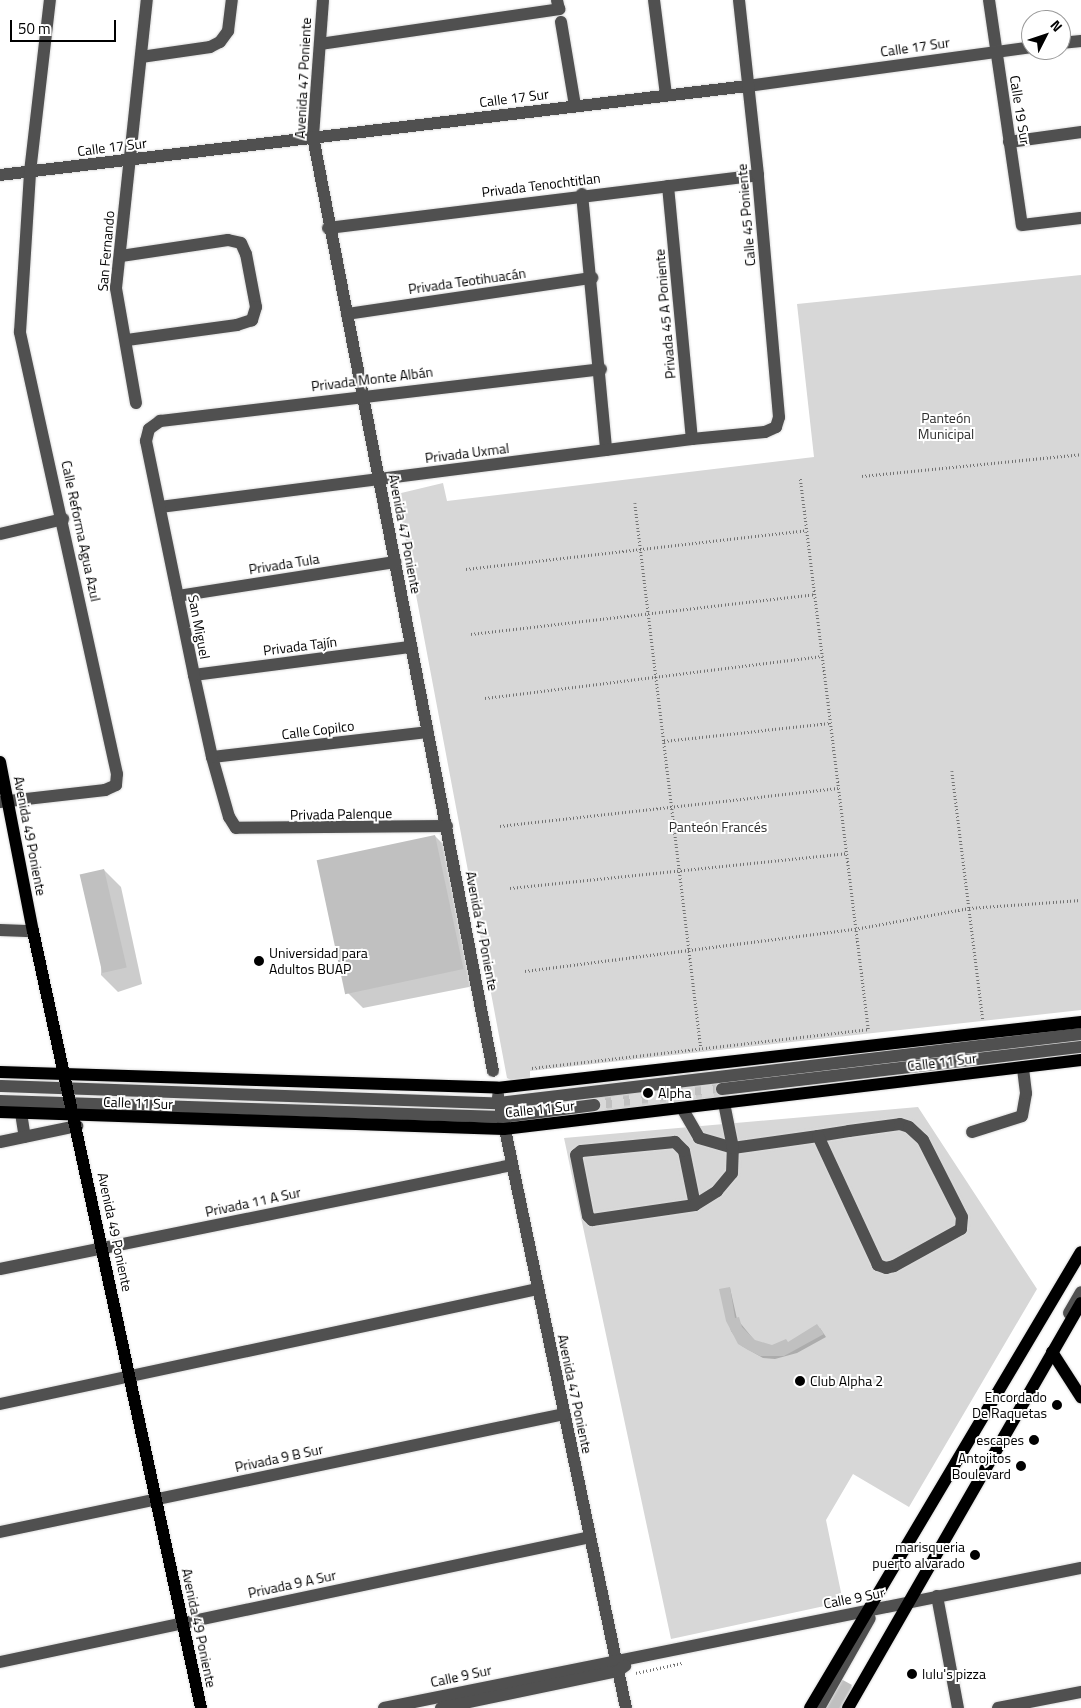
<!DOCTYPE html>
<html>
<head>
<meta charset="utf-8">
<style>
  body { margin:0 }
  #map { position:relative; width:1081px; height:1708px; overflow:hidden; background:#fff; font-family:"Titillium Web",sans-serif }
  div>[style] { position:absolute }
  .green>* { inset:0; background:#d7d7d7 }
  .shadow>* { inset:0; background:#0003 }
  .building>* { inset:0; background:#c0c0c0; transform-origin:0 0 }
  .minor-tunnel>* { height:12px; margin-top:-6px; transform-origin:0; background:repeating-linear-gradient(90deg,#d9d9d9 0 12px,transparent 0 18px) }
  .path>* { height:2.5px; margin-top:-1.25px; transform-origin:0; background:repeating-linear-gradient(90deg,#727272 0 1px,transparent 0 3.5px) }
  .roads { filter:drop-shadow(0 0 1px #dbdbdb) drop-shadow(0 0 1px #dbdbdb) }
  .minor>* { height:12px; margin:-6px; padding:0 6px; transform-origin:6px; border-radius:6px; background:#505050 }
  .major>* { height:12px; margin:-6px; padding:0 6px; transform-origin:6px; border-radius:6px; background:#000 }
  .dots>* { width:14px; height:14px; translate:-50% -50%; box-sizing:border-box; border:2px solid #fff; border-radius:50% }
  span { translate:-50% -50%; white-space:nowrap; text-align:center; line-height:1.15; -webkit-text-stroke:4px #fff; paint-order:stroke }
  .street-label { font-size:14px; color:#000 }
  .park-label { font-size:14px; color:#2e2e2e }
  .poi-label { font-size:14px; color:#000 }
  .left { translate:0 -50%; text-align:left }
  .right { translate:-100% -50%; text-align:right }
  .north { position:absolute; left:1021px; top:10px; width:50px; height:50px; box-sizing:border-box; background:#fff; border:1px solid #999; border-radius:50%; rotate:49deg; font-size:14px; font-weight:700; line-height:20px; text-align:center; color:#000 }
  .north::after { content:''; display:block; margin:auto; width:18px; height:22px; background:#000; clip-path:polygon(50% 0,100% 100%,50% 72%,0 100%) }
  .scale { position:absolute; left:10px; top:20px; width:106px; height:22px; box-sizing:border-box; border:2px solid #000; border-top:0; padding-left:6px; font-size:15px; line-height:18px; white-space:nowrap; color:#000; -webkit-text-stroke:4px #fff; paint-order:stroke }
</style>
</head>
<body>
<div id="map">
  <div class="green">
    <div style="clip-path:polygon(1081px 275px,1081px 1010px,530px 1071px,530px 1080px,513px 1081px,507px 1078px,397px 494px,443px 483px,447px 501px,814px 457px,797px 304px)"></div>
    <div style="clip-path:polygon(918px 1107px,1037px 1289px,909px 1507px,853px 1474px,826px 1520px,843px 1602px,671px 1639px,564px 1138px)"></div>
  </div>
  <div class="shadow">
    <div style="clip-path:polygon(435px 836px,452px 853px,479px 985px,363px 1008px,346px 991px)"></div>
    <div style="clip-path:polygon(104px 870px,121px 887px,142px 984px,118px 992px,101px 975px)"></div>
    <div style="clip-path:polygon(729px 1087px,730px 1100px,605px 1116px,596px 1108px)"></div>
    <div style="clip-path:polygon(730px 1288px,737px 1319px,755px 1341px,772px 1346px,789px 1343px,820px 1328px,826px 1337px,797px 1353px,775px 1359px,763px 1358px,742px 1346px,731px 1331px,721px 1290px)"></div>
    <div style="clip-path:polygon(851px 1686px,859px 1694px,852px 1708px,827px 1708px)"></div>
  </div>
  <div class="building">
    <div style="left:435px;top:835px;width:137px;height:121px;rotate:78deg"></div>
    <div style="left:104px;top:869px;width:101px;height:25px;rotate:77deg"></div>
    <div style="left:721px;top:1077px;width:15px;height:129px;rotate:82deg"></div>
    <div style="clip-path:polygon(730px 1287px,735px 1318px,739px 1317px,742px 1327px,755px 1340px,772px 1345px,786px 1339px,788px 1342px,817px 1324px,824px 1334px,784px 1356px,760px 1356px,748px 1350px,738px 1344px,726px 1321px,719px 1289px)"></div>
    <div style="clip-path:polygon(841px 1679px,852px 1685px,839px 1708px,825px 1708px)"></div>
  </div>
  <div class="minor-tunnel">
    <div style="left:594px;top:1105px;width:129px;rotate:-7.1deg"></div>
  </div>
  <div class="path">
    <div style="left:862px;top:476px;width:220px;rotate:-5.7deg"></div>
    <div style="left:635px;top:503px;width:549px;rotate:83.1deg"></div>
    <div style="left:466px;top:569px;width:343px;rotate:-6.5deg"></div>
    <div style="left:471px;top:634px;width:346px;rotate:-6.6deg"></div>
    <div style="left:485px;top:698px;width:340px;rotate:-7.1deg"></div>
    <div style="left:664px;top:741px;width:167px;rotate:-6.2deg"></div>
    <div style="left:952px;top:771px;width:251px;rotate:82.9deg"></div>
    <div style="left:500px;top:826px;width:340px;rotate:-6.4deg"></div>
    <div style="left:510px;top:888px;width:338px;rotate:-5.9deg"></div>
    <div style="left:525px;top:971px;width:333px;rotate:-7.3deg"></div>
    <div style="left:855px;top:929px;width:116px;rotate:-10.4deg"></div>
    <div style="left:969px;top:908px;width:112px;rotate:-4.1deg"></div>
    <div style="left:532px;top:1068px;width:338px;rotate:-6.6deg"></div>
    <div style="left:868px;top:1029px;width:555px;rotate:-97.04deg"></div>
    <div style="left:636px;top:1673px;width:47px;rotate:-12.3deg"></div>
  </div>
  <div class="roads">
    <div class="minor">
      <div style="left:323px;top:0;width:137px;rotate:94.2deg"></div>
      <div style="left:313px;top:137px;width:951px;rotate:79.09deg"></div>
      <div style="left:654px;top:0;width:96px;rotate:82.8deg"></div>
      <div style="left:989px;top:0;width:227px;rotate:81.7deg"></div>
      <div style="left:1022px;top:225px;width:59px;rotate:-6.8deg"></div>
      <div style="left:561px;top:22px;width:85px;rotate:80.5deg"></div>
      <div style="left:1061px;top:43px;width:20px;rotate:-6deg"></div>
      <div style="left:320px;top:44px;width:242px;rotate:-8.3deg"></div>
      <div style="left:559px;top:9px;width:9px;rotate:-103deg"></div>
      <div style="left:141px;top:57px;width:70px;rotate:-8.2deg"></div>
      <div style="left:210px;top:47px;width:11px;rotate:-27deg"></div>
      <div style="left:220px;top:42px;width:14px;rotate:-54deg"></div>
      <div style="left:228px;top:31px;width:31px;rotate:-83deg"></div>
      <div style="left:1009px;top:142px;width:73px;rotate:-7.9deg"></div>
      <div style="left:0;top:175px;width:753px;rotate:-6.79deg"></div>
      <div style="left:748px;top:86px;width:286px;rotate:-7.8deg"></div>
      <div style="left:668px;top:186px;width:254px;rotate:84.6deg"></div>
      <div style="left:582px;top:194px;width:257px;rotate:84.6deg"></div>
      <div style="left:328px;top:228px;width:433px;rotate:-7deg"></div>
      <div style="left:121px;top:256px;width:108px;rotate:-8.5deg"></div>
      <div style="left:228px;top:240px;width:13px;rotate:13deg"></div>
      <div style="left:241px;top:243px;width:12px;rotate:66deg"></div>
      <div style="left:246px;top:254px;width:54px;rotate:79.3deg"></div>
      <div style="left:256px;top:307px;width:14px;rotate:107deg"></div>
      <div style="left:252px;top:320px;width:16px;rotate:162deg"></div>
      <div style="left:237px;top:325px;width:111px;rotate:172.2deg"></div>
      <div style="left:347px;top:314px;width:248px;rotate:-8.4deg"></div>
      <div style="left:136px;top:403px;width:117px;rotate:-99.9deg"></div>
      <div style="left:116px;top:288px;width:290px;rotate:-83.9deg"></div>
      <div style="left:160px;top:507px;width:536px;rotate:-7.28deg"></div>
      <div style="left:692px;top:439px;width:73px;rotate:-5.5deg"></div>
      <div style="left:765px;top:432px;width:12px;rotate:-24deg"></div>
      <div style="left:776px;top:427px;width:10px;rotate:-73deg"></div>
      <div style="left:779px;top:417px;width:243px;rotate:-95deg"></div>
      <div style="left:758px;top:175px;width:176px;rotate:-96.2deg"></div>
      <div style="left:0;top:534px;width:65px;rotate:-13.4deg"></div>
      <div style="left:178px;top:596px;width:220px;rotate:-8.9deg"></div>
      <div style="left:194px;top:675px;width:219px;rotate:-7.4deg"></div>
      <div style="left:212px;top:757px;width:217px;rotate:-6.6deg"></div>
      <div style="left:0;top:802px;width:106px;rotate:-6.5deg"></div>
      <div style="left:105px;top:790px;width:12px;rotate:-24deg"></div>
      <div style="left:116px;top:785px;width:11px;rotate:-85deg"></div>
      <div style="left:117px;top:774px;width:453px;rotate:-102.4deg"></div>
      <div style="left:20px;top:332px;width:160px;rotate:-86.4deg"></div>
      <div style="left:30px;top:172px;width:173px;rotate:-83.4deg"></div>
      <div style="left:447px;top:826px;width:211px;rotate:179.5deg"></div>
      <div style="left:236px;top:828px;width:13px;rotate:-122deg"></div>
      <div style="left:229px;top:817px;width:62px;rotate:-105.8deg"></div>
      <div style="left:212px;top:757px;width:84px;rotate:-102.4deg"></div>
      <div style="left:194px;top:675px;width:239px;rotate:-101.6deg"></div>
      <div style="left:146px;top:441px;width:12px;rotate:-76deg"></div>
      <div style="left:149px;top:429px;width:14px;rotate:-36deg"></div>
      <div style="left:160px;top:421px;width:444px;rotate:-6.7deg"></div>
      <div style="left:0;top:930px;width:33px;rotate:2deg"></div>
      <div style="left:0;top:1086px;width:499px;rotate:2deg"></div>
      <div style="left:499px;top:1103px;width:586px;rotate:-6.76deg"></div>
      <div style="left:722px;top:1089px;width:361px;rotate:-6.7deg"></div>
      <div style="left:498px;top:1096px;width:625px;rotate:78.19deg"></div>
      <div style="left:0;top:1101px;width:502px;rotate:1.83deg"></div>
      <div style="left:502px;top:1117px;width:93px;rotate:-7.4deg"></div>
      <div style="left:682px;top:1108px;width:34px;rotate:60deg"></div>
      <div style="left:699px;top:1138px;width:35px;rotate:16deg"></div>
      <div style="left:733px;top:1148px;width:86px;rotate:-8deg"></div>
      <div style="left:818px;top:1136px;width:31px;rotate:-9deg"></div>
      <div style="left:849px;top:1131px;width:51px;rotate:-7.8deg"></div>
      <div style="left:900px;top:1124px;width:9px;rotate:18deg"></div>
      <div style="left:909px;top:1127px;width:19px;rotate:43deg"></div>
      <div style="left:923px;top:1140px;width:86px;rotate:63.1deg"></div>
      <div style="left:962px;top:1217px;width:12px;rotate:95deg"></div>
      <div style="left:961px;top:1229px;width:77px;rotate:151.1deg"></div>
      <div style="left:894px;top:1266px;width:8px;rotate:166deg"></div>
      <div style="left:886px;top:1268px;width:9px;rotate:-159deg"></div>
      <div style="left:878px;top:1265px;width:142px;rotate:-114.9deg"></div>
      <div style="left:21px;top:1113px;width:24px;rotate:81deg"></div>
      <div style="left:972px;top:1132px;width:52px;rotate:-17.7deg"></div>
      <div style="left:1022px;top:1116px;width:23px;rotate:-80deg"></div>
      <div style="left:1026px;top:1093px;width:26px;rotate:-97deg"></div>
      <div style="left:0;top:1142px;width:79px;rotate:-11.7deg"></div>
      <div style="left:695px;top:1205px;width:55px;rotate:-101.5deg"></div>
      <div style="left:684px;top:1151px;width:13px;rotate:-135deg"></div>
      <div style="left:675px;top:1142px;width:94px;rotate:174.5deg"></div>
      <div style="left:581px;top:1151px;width:6px;rotate:141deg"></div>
      <div style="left:576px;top:1155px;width:62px;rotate:78.9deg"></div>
      <div style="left:588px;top:1216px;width:6px;rotate:45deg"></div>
      <div style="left:592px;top:1220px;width:104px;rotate:-8.3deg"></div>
      <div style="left:695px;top:1205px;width:26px;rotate:-32deg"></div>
      <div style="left:717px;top:1191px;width:23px;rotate:-50deg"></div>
      <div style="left:732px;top:1173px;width:25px;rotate:-88deg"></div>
      <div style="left:733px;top:1148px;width:46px;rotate:-101.3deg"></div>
      <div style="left:0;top:1269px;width:522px;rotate:-11.48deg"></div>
      <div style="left:1069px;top:1313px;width:24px;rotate:-60deg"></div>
      <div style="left:0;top:1404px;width:550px;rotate:-12.07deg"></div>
      <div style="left:0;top:1532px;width:576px;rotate:-11.82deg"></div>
      <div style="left:937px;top:1596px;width:114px;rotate:79.4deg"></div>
      <div style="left:0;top:1662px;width:603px;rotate:-11.96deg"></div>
      <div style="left:384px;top:1708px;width:711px;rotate:-11.36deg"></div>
      <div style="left:441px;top:1708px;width:181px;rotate:-11.8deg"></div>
      <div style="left:618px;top:1671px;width:9px;rotate:-36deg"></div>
      <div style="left:819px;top:1708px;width:103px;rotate:-60.5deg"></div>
      <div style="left:998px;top:1708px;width:85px;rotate:-10.9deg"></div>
    </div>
    <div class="major">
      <div style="left:0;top:762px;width:172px;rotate:79deg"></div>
      <div style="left:33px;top:931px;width:795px;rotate:77.8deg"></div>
      <div style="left:0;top:1072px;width:497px;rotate:1.8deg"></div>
      <div style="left:497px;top:1088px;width:588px;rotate:-6.45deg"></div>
      <div style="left:0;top:1112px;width:504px;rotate:1.93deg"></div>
      <div style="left:504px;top:1129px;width:581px;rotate:-6.82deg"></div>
      <div style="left:1052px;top:1352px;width:54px;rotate:57.2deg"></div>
      <div style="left:810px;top:1708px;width:530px;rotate:-59.28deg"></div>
      <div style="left:848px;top:1708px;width:467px;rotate:-60.1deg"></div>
    </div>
  </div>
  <div class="dots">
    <div style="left:259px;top:961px;background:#000"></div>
    <div style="left:648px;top:1093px;background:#000"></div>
    <div style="left:800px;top:1381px;background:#000"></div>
    <div style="left:1057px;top:1405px;background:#000"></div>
    <div style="left:1034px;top:1440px;background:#000"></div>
    <div style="left:1021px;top:1466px;background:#000"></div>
    <div style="left:975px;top:1555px;background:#000"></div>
    <div style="left:912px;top:1674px;background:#000"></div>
  </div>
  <div class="street-label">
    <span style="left:915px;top:47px;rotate:-8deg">Calle 17 Sur</span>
    <span style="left:303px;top:78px;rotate:-87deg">Avenida 47 Poniente</span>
    <span style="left:514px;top:98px;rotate:-7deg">Calle 17 Sur</span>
    <span style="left:1020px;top:110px;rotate:81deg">Calle 19 Sur</span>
    <span style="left:112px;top:147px;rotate:-7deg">Calle 17 Sur</span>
    <span style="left:541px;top:185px;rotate:-7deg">Privada Tenochtitlan</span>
    <span style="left:746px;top:215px;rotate:-95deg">Calle 45 Poniente</span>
    <span style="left:106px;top:251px;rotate:-85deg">San Fernando</span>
    <span style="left:467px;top:281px;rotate:-8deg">Privada Teotihuacán</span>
    <span style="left:665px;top:314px;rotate:-95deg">Privada 45 A Poniente</span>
    <span style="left:372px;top:379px;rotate:-7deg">Privada Monte Albán</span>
    <span style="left:467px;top:453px;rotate:-7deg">Privada Uxmal</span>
    <span style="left:81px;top:531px;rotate:78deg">Calle Reforma Agua Azul</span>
    <span style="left:405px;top:534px;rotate:79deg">Avenida 47 Poniente</span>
    <span style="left:284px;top:564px;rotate:-9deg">Privada Tula</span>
    <span style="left:199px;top:627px;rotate:79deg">San Miguel</span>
    <span style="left:300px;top:646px;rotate:-7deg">Privada Tajín</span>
    <span style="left:318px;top:730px;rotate:-7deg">Calle Copilco</span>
    <span style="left:341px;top:814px;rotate:-1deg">Privada Palenque</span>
    <span style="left:30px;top:836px;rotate:79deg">Avenida 49 Poniente</span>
    <span style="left:482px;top:931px;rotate:79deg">Avenida 47 Poniente</span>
    <span style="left:942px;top:1062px;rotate:-7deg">Calle 11 Sur</span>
    <span style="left:138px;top:1103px;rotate:2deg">Calle 11 Sur</span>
    <span style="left:540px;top:1109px;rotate:-6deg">Calle 11 Sur</span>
    <span style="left:253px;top:1202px;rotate:-12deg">Privada 11 A Sur</span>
    <span style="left:115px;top:1232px;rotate:78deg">Avenida 49 Poniente</span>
    <span style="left:575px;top:1394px;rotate:78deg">Avenida 47 Poniente</span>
    <span style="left:279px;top:1458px;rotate:-12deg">Privada 9 B Sur</span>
    <span style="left:292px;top:1584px;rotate:-12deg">Privada 9 A Sur</span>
    <span style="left:854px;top:1598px;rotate:-11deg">Calle 9 Sur</span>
    <span style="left:199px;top:1628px;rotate:78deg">Avenida 49 Poniente</span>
    <span style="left:461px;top:1676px;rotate:-12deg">Calle 9 Sur</span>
  </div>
  <div class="park-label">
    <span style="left:946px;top:426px">Panteón<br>Municipal</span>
    <span style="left:718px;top:827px">Panteón Francés</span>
  </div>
  <div class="poi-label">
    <span class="left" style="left:269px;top:961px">Universidad para<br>Adultos BUAP</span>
    <span class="left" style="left:658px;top:1093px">Alpha</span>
    <span class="left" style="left:810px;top:1381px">Club Alpha 2</span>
    <span class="right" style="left:1047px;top:1405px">Encordado<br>De Raquetas</span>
    <span class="right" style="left:1024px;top:1440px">escapes</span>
    <span class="right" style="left:1011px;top:1466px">Antojitos<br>Boulevard</span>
    <span class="right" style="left:965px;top:1555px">marisqueria<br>puerto alvarado</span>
    <span class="left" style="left:922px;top:1674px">lulu's pizza</span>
  </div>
  <div class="north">N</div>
  <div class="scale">50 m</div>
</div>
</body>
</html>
